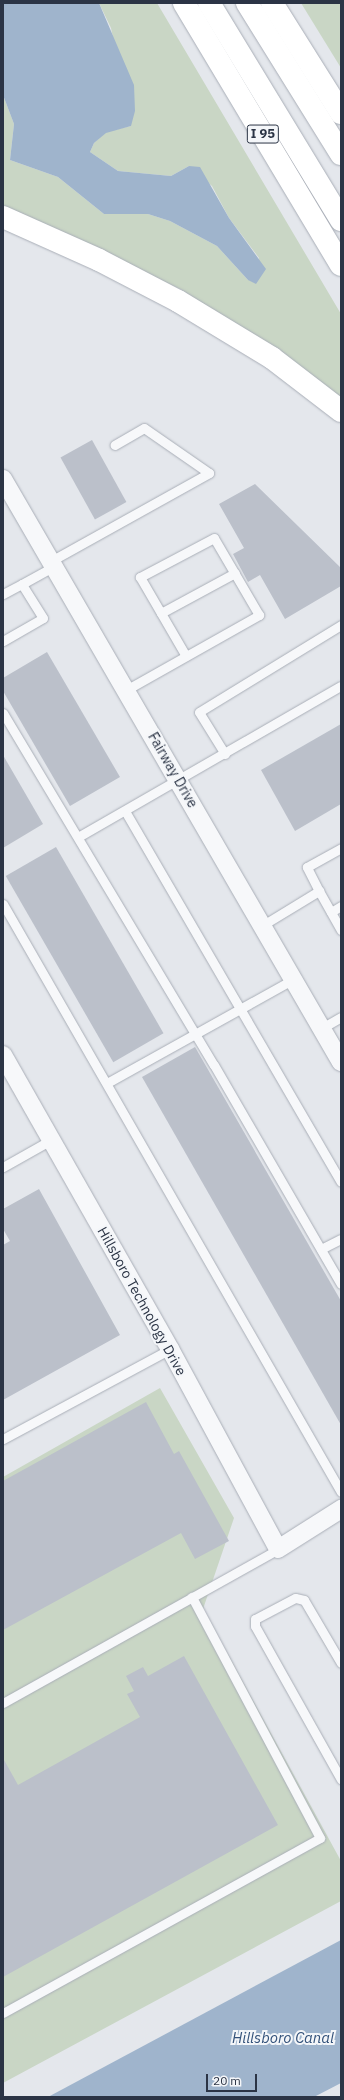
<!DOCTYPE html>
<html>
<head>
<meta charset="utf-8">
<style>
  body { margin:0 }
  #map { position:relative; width:344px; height:2100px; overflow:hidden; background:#e4e7ec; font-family:"IBM Plex Sans",sans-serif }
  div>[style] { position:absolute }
  .green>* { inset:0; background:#c9d6c5 }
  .water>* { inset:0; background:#9fb4cc }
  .building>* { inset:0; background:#bbc0ca; transform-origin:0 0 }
  .roads { filter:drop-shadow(0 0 1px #a9aeb7) drop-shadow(0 0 1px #a9aeb7) }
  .lane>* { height:9px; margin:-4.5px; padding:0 4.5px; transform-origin:4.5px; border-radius:4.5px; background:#f7f8fa }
  .street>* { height:18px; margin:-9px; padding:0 9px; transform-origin:9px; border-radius:9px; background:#f7f8fa }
  .highway>* { height:22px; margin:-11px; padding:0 11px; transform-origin:11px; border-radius:11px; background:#fff }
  span { translate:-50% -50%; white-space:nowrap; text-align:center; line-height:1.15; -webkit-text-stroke:4px #f4f6f9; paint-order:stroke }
  .shield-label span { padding:1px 3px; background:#f4f6f9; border:1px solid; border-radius:3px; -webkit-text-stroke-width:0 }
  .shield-label { font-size:13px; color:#2b3445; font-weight:700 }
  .street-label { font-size:14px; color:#2b3445 }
  .water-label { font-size:15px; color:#34527a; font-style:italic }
  .frame { position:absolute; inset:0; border:4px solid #2b3445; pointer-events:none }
  .scale { position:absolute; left:206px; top:2074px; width:51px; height:18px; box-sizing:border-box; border:2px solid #2b3445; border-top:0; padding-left:5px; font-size:12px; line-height:14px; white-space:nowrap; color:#2b3445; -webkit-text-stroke:3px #f4f6f9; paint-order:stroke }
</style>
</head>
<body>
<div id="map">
  <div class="green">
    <div style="clip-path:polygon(99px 3px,157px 3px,341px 314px,341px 400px,182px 290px,3px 207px,3px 95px,14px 124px,10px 160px,58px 177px,104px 214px,148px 214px,170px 221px,217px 246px,248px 280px,259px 258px,229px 218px,212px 186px,189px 166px,171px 176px,118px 171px,90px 152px,94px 143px,106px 132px,131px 126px,111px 28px)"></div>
    <div style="clip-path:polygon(301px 3px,341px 3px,341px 68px)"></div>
    <div style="clip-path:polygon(160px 1388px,234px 1518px,203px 1609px,341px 1861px,341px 1901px,3px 2083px,3px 1477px)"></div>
  </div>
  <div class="water">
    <div style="clip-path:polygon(3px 3px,99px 3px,134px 85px,135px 111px,131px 126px,106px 133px,94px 143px,90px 152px,118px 171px,171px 176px,189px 166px,200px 167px,229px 218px,266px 269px,256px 284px,248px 280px,217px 246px,170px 221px,148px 214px,104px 214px,58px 177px,10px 160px,14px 124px,3px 95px)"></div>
    <div style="clip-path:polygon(341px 1940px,341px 2083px,314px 2097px,48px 2097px)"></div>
  </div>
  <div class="building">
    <div style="left:92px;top:440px;width:71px;height:36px;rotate:61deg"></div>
    <div style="clip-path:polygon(255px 484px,341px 568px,341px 586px,285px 619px,260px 575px,248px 582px,233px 554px,244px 548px,219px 504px)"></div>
    <div style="clip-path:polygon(47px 652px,120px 777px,70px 806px,3px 691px,3px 678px)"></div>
    <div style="clip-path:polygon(341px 724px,341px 804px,295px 831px,261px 770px)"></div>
    <div style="clip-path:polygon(3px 755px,43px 824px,3px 848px)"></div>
    <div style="left:56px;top:847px;width:215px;height:58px;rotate:60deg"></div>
    <div style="clip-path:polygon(195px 1047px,341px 1301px,341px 1425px,142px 1077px)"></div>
    <div style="clip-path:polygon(39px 1189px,120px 1335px,3px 1400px,3px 1245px,10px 1241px,3px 1229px,3px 1209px)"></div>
    <div style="clip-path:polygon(146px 1402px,174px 1454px,179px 1451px,229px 1541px,195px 1559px,181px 1533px,3px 1630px,3px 1481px)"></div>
    <div style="clip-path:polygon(184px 1656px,278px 1825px,3px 1977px,3px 1758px,18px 1785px,140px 1717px,127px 1694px,134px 1691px,126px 1676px,143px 1667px,148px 1676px)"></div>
  </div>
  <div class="roads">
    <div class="lane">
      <div style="left:51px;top:561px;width:181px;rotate:-29.1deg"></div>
      <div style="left:209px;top:473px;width:79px;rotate:-145.3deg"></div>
      <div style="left:144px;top:428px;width:34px;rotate:150deg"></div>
      <div style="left:3px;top:594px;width:21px;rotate:-28deg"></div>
      <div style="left:161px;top:613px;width:84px;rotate:-28.4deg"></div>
      <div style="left:3px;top:641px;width:46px;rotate:-29.9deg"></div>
      <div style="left:43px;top:618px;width:40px;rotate:-122deg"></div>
      <div style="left:22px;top:584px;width:37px;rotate:-29deg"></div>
      <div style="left:126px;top:690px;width:153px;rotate:-29.4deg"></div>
      <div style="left:259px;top:615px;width:89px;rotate:-120.3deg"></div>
      <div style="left:214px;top:538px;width:84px;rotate:152.2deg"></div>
      <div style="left:140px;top:577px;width:91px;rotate:59.8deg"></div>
      <div style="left:3px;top:713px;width:410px;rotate:59.1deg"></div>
      <div style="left:214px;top:1065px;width:253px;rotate:59.9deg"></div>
      <div style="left:225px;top:754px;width:49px;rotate:-121.8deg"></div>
      <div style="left:199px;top:712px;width:167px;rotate:-31.5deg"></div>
      <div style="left:125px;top:811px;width:429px;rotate:59.8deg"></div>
      <div style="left:78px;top:837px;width:303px;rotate:-29.9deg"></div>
      <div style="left:319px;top:891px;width:27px;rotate:-117deg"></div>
      <div style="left:307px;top:867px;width:39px;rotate:-29deg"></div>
      <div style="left:3px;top:904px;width:678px;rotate:60.11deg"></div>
      <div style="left:331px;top:912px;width:12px;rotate:-31deg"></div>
      <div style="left:263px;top:925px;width:66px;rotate:-31.3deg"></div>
      <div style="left:319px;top:891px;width:45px;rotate:60.6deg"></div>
      <div style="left:322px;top:1028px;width:22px;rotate:-30deg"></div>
      <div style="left:107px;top:1083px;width:214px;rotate:-29.1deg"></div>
      <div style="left:3px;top:1167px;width:55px;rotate:-29.4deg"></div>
      <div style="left:321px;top:1249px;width:22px;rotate:-27deg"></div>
      <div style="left:3px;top:1439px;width:190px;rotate:-28.3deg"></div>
      <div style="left:341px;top:1663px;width:73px;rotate:-120.4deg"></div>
      <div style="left:304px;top:1600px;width:9px;rotate:-167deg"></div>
      <div style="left:295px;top:1598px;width:45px;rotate:152.3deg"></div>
      <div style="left:255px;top:1619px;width:7px;rotate:90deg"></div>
      <div style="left:255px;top:1626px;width:176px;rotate:60.7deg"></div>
      <div style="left:3px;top:1703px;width:315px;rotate:-29.2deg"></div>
      <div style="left:3px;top:2013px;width:362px;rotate:-28.9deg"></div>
      <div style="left:320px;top:1838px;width:273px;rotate:-118deg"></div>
    </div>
    <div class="street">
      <div style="left:3px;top:479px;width:674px;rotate:59.9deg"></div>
      <div style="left:3px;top:1055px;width:338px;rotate:60.4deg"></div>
      <div style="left:170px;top:1349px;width:227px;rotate:61.6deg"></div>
      <div style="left:278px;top:1549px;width:75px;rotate:-32.4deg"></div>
    </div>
    <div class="highway">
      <div style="left:184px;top:3px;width:305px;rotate:59.1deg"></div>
      <div style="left:209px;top:3px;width:254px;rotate:58.7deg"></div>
      <div style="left:247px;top:3px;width:178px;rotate:58.1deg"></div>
      <div style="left:272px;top:3px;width:130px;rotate:57.9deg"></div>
      <div style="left:3px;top:217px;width:105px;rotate:24.1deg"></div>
      <div style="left:99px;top:260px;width:89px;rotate:27.4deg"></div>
      <div style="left:178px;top:301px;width:110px;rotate:31.2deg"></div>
      <div style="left:272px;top:358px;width:87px;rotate:37.5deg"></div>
    </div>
  </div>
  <div class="shield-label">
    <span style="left:263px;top:134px">I 95</span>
  </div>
  <div class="street-label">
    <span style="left:173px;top:770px;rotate:60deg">Fairway Drive</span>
    <span style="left:142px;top:1301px;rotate:61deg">Hillsboro Technology Drive</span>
  </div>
  <div class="water-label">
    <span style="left:283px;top:2038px">Hillsboro Canal</span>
  </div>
  <div class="frame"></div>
  <div class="scale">20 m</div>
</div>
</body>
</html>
